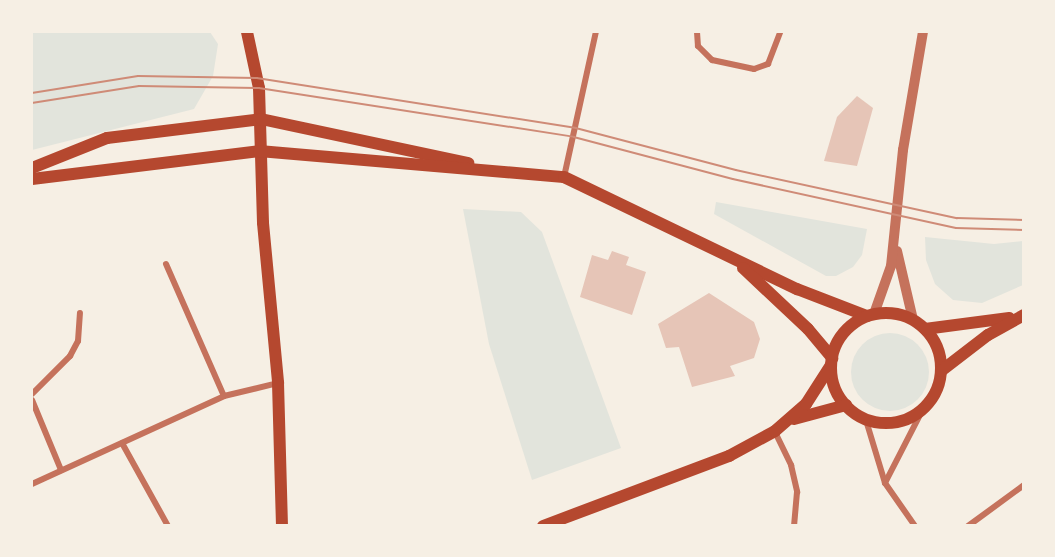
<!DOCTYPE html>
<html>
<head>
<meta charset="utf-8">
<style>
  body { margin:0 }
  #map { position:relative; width:1055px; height:557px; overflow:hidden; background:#f6efe4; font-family:Lora,serif }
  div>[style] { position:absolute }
  .green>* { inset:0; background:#e2e4dc }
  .round { border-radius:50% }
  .building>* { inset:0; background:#e6c5b7 }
  .minor>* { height:6px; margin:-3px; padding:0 3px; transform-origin:3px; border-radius:3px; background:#c5725c }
  .tertiary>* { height:10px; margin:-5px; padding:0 5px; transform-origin:5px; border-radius:5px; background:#c5725c }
  .secondary>* { height:12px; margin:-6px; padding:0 6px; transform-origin:6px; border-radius:6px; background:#b5482f }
  .secondary>.ring { margin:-6px; padding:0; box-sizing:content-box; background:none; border:12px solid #b5482f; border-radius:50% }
  .tram>* { height:1.5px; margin:-0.75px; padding:0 0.75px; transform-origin:0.75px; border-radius:0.75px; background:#cf8b77 }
  span { translate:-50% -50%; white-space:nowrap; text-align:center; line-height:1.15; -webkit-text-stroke:6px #f6efe4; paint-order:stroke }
  .frame { position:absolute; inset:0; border:33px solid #f6efe4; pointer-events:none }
</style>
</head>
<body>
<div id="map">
  <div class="green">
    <div style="clip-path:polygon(32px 32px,210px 32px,218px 44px,213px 76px,194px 109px,32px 150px)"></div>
    <div style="clip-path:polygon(716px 202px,867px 229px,862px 255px,853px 267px,836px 276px,826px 276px,714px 214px)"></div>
    <div style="clip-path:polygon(463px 209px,521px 212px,542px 232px,621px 448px,532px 480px,489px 344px)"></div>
    <div style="clip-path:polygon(925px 237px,994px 244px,1023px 241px,1023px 285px,982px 303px,953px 300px,935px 284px,926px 260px)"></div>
    <div class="round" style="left:851px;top:333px;width:78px;height:78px"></div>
  </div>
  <div class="building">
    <div style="clip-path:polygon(857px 96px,873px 108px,857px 166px,824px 161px,837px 117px)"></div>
    <div style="clip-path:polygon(612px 251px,629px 257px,626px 265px,646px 272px,632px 315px,580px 297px,592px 255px,608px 260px)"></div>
    <div style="clip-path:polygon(709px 293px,754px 322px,760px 339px,754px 358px,730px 366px,735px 376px,692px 387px,679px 347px,666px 348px,658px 324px)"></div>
  </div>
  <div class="minor">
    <div style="left:697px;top:32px;width:14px;rotate:86deg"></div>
    <div style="left:698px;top:46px;width:20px;rotate:45deg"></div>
    <div style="left:712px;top:60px;width:43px;rotate:12.1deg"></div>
    <div style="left:754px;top:69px;width:15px;rotate:-20deg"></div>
    <div style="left:768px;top:64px;width:34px;rotate:-69deg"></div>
    <div style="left:564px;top:177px;width:148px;rotate:-77.6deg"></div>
    <div style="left:166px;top:264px;width:144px;rotate:66.3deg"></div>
    <div style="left:32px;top:394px;width:54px;rotate:-45deg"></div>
    <div style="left:70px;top:356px;width:17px;rotate:-62deg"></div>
    <div style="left:78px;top:341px;width:28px;rotate:-86deg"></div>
    <div style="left:32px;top:400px;width:76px;rotate:67.5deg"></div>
    <div style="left:865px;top:417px;width:69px;rotate:73.1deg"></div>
    <div style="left:885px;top:483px;width:83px;rotate:-62.8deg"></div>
    <div style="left:775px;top:432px;width:37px;rotate:64deg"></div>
    <div style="left:791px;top:465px;width:28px;rotate:77deg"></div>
    <div style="left:797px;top:492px;width:34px;rotate:95deg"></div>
    <div style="left:122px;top:443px;width:95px;rotate:61deg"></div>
    <div style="left:885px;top:483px;width:52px;rotate:55.1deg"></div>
    <div style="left:32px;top:484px;width:211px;rotate:-24.6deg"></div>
    <div style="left:224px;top:396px;width:56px;rotate:-13.5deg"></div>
    <div style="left:968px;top:526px;width:69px;rotate:-36.2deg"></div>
  </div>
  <div class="tertiary">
    <div style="left:897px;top:251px;width:71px;rotate:76.9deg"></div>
    <div style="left:874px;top:314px;width:51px;rotate:-70.5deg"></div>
    <div style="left:891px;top:266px;width:117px;rotate:-84.1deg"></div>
    <div style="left:903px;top:150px;width:120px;rotate:-80.4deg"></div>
  </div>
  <div class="secondary">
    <div style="left:247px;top:32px;width:57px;rotate:77.9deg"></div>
    <div style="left:259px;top:88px;width:135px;rotate:88.3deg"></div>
    <div style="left:263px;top:223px;width:161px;rotate:84.6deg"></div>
    <div style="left:278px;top:383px;width:143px;rotate:88.4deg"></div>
    <div style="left:32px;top:168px;width:81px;rotate:-21.8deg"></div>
    <div style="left:107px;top:138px;width:155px;rotate:-7deg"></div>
    <div style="left:261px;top:119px;width:212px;rotate:12deg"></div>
    <div style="left:32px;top:179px;width:229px;rotate:-7deg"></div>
    <div style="left:259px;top:151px;width:306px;rotate:4.9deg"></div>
    <div style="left:564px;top:177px;width:259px;rotate:25.7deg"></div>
    <div style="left:797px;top:289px;width:75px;rotate:21.1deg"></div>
    <div style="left:743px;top:268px;width:89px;rotate:43.2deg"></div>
    <div style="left:808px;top:329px;width:38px;rotate:50deg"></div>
    <div class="ring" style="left:831px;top:313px;width:98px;height:98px"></div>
    <div style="left:925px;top:329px;width:85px;rotate:-7.5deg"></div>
    <div style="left:941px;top:371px;width:59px;rotate:-37.5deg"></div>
    <div style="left:988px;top:335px;width:41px;rotate:-29.1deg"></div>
    <div style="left:794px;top:419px;width:54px;rotate:-15.1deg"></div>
    <div style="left:543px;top:526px;width:199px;rotate:-20.6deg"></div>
    <div style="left:729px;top:456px;width:52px;rotate:-28.5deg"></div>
    <div style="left:775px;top:431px;width:41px;rotate:-41.1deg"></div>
    <div style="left:806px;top:404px;width:46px;rotate:-57.3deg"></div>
  </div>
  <div class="tram">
    <div style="left:32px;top:93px;width:107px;rotate:-9.1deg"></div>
    <div style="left:138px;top:76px;width:119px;rotate:1deg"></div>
    <div style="left:257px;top:78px;width:323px;rotate:8.9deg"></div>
    <div style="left:576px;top:128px;width:165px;rotate:14.7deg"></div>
    <div style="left:736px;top:170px;width:226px;rotate:12.3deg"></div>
    <div style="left:957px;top:218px;width:67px;rotate:1.7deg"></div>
    <div style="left:32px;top:103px;width:108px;rotate:-9deg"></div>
    <div style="left:139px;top:86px;width:120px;rotate:1deg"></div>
    <div style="left:259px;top:88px;width:319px;rotate:8.8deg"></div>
    <div style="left:574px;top:137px;width:164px;rotate:14.8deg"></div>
    <div style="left:733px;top:179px;width:228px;rotate:12.4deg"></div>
    <div style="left:956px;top:228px;width:68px;rotate:1.7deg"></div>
  </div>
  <div class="frame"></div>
</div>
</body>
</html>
